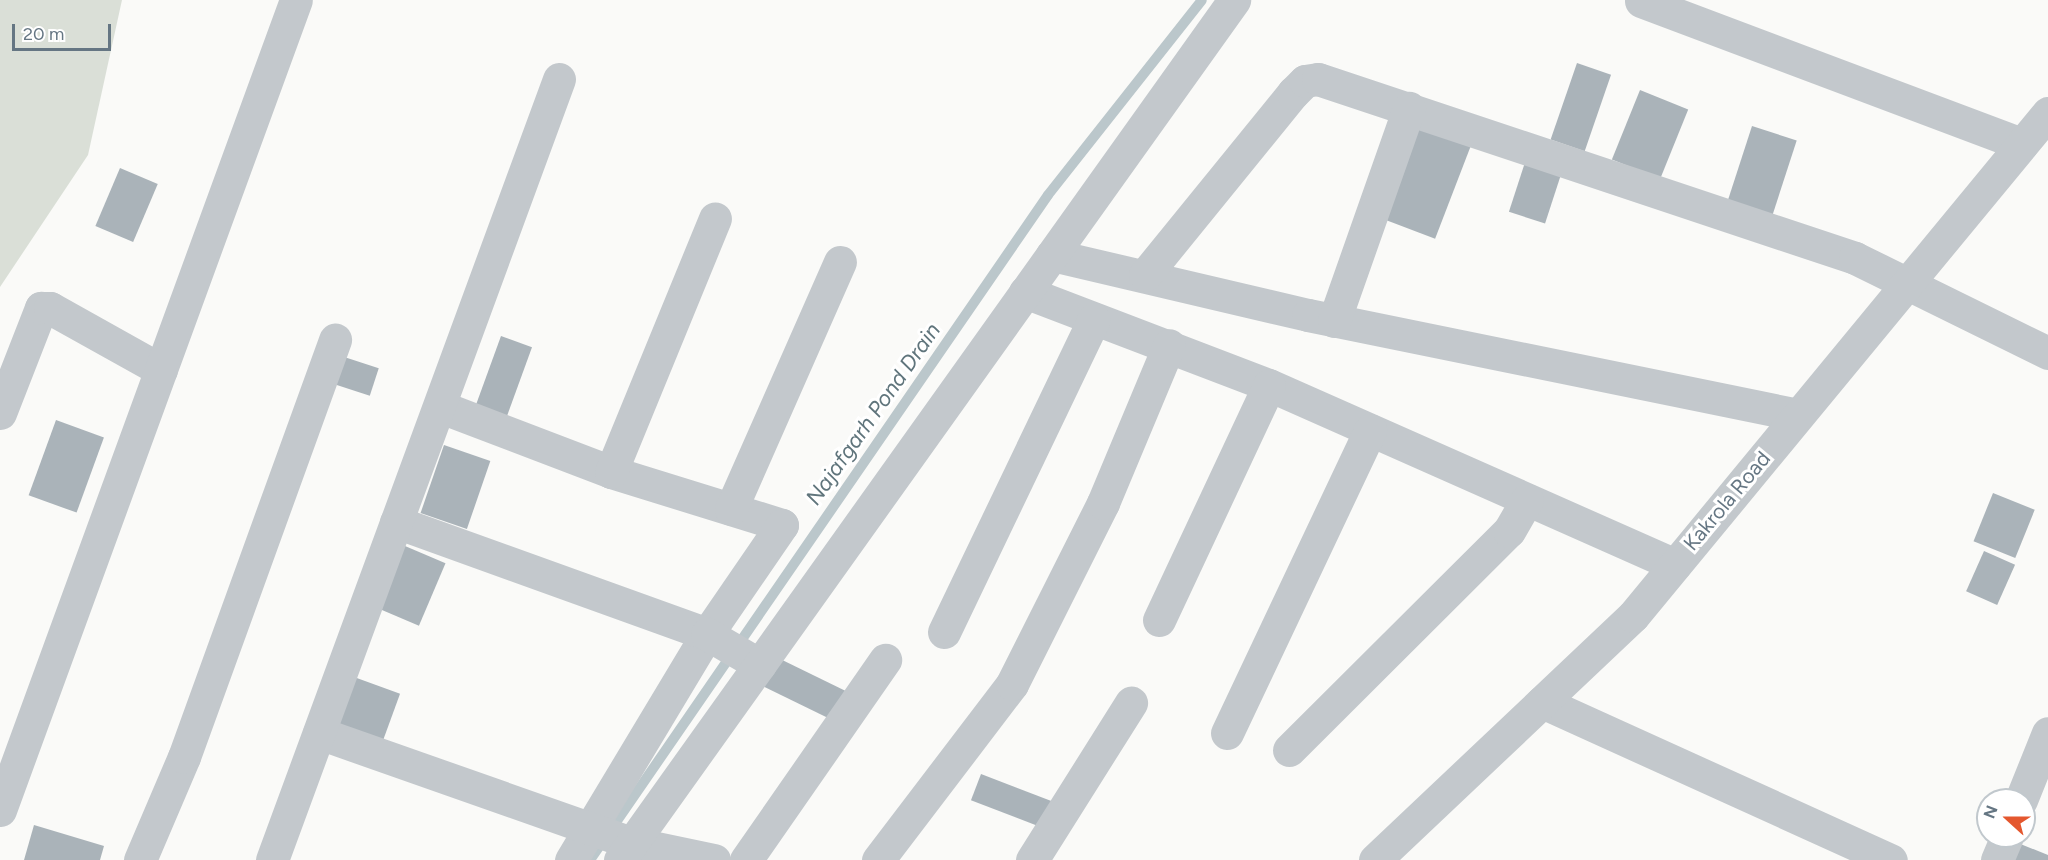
<!DOCTYPE html>
<html>
<head>
<meta charset="utf-8">
<style>
  body { margin:0 }
  #map { position:relative; width:2048px; height:860px; overflow:hidden; background:#fafaf8; font-family:Figtree,sans-serif }
  div>[style] { position:absolute }
  .green>* { inset:0; background:#dadfd7 }
  .stream>* { height:10px; margin:-5px; padding:0 5px; transform-origin:5px; border-radius:5px; background:#bbc7cb }
  .building>* { inset:0; background:#aab3b9; transform-origin:0 0 }
  .minor>* { height:33px; margin:-16.5px; padding:0 16.5px; transform-origin:16.5px; border-radius:16.5px; background:#c3c8cc }
  span { translate:-50% -50%; white-space:nowrap; text-align:center; line-height:1.15; -webkit-text-stroke:6px #fff; paint-order:stroke }
  .street-label { font-size:21px; color:#657683 }
  .water-label { font-size:22px; color:#60757c; font-style:italic }
  .north { position:absolute; left:1976px; top:788px; width:60px; height:60px; box-sizing:border-box; background:#fff; border:2px solid #c1c8cd; border-radius:50%; rotate:291deg; font-size:16px; font-weight:700; line-height:24px; text-align:center; color:#657683 }
  .north::after { content:''; display:block; margin:auto; width:21px; height:27px; background:#e4572e; clip-path:polygon(50% 0,100% 100%,50% 72%,0 100%) }
  .scale { position:absolute; left:12px; top:24px; width:99px; height:27px; box-sizing:border-box; border:3px solid #657683; border-top:0; padding-left:8px; font-size:18px; line-height:21px; white-space:nowrap; color:#657683; -webkit-text-stroke:4px #fff; paint-order:stroke }
</style>
</head>
<body>
<div id="map">
  <div class="green">
    <div style="clip-path:polygon(0 0,122px 0,88px 155px,0 287px)"></div>
  </div>
  <div class="stream">
    <div style="left:590px;top:860px;width:807px;rotate:-55.44deg"></div>
    <div style="left:1048px;top:195px;width:248px;rotate:-51.7deg"></div>
  </div>
  <div class="building">
    <div style="left:1577px;top:63px;width:36px;height:81px;rotate:19deg"></div>
    <div style="left:1640px;top:90px;width:52px;height:75px;rotate:22deg"></div>
    <div style="left:1417px;top:113px;width:62px;height:111px;rotate:21deg"></div>
    <div style="left:1752px;top:126px;width:47px;height:79px;rotate:18deg"></div>
    <div style="left:1529px;top:150px;width:38px;height:65px;rotate:18deg"></div>
    <div style="left:120px;top:168px;width:41px;height:63px;rotate:23deg"></div>
    <div style="left:501px;top:336px;width:33px;height:76px;rotate:20deg"></div>
    <div style="left:335px;top:354px;width:46px;height:29px;rotate:18deg"></div>
    <div style="left:56px;top:420px;width:51px;height:80px;rotate:20deg"></div>
    <div style="left:444px;top:445px;width:49px;height:72px;rotate:19deg"></div>
    <div style="left:1993px;top:493px;width:45px;height:52px;rotate:22deg"></div>
    <div style="left:405px;top:546px;width:44px;height:68px;rotate:23deg"></div>
    <div style="left:1984px;top:551px;width:34px;height:44px;rotate:24deg"></div>
    <div style="left:772px;top:655px;width:90px;height:32px;rotate:26deg"></div>
    <div style="left:354px;top:677px;width:49px;height:53px;rotate:20deg"></div>
    <div style="left:981px;top:774px;width:76px;height:28px;rotate:21deg"></div>
    <div style="clip-path:polygon(34px 825px,104px 846px,100px 860px,24px 860px)"></div>
    <div style="clip-path:polygon(2013px 841px,2048px 855px,2048px 860px,2006px 860px)"></div>
  </div>
  <div class="minor">
    <div style="left:1641px;top:1px;width:407px;rotate:20.6deg"></div>
    <div style="left:1052px;top:255px;width:263px;rotate:13.2deg"></div>
    <div style="left:1308px;top:315px;width:500px;rotate:11.53deg"></div>
    <div style="left:1145px;top:275px;width:235px;rotate:-50.9deg"></div>
    <div style="left:1293px;top:93px;width:17px;rotate:-45deg"></div>
    <div style="left:1305px;top:81px;width:13px;rotate:-9deg"></div>
    <div style="left:1318px;top:79px;width:566px;rotate:18.43deg"></div>
    <div style="left:1855px;top:258px;width:215px;rotate:26.2deg"></div>
    <div style="left:1025px;top:292px;width:261px;rotate:20.9deg"></div>
    <div style="left:1269px;top:385px;width:444px;rotate:23.9deg"></div>
    <div style="left:1334px;top:321px;width:226px;rotate:-70.6deg"></div>
    <div style="left:441px;top:407px;width:182px;rotate:20.9deg"></div>
    <div style="left:611px;top:472px;width:179px;rotate:17.2deg"></div>
    <div style="left:782px;top:525px;width:132px;rotate:124.5deg"></div>
    <div style="left:707px;top:634px;width:264px;rotate:121deg"></div>
    <div style="left:0;top:413px;width:113px;rotate:-68.7deg"></div>
    <div style="left:41px;top:308px;width:9px"></div>
    <div style="left:50px;top:308px;width:127px;rotate:29.2deg"></div>
    <div style="left:611px;top:472px;width:274px;rotate:-67.7deg"></div>
    <div style="left:731px;top:509px;width:270px;rotate:-66.2deg"></div>
    <div style="left:396px;top:522px;width:331px;rotate:19.8deg"></div>
    <div style="left:707px;top:634px;width:61px;rotate:30.3deg"></div>
    <div style="left:1159px;top:620px;width:259px;rotate:-64.9deg"></div>
    <div style="left:944px;top:632px;width:347px;rotate:-64.4deg"></div>
    <div style="left:1542px;top:702px;width:383px;rotate:24.4deg"></div>
    <div style="left:319px;top:733px;width:332px;rotate:19.4deg"></div>
    <div style="left:632px;top:843px;width:84px;rotate:11.7deg"></div>
    <div style="left:1227px;top:733px;width:335px;rotate:-64.7deg"></div>
    <div style="left:1289px;top:750px;width:310px;rotate:-44.9deg"></div>
    <div style="left:1509px;top:531px;width:36px;rotate:-60deg"></div>
    <div style="left:2021px;top:800px;width:72px;rotate:-68.1deg"></div>
    <div style="left:0;top:810px;width:862px;rotate:-69.93deg"></div>
    <div style="left:140px;top:860px;width:112px;rotate:-66.9deg"></div>
    <div style="left:184px;top:757px;width:444px;rotate:-70.1deg"></div>
    <div style="left:272px;top:860px;width:832px;rotate:-69.82deg"></div>
    <div style="left:620px;top:860px;width:1057px;rotate:-54.47deg"></div>
    <div style="left:746px;top:860px;width:244px;rotate:-55.2deg"></div>
    <div style="left:878px;top:860px;width:221px;rotate:-52.7deg"></div>
    <div style="left:1012px;top:684px;width:203px;rotate:-63.3deg"></div>
    <div style="left:1103px;top:503px;width:171px;rotate:-67.3deg"></div>
    <div style="left:1032px;top:860px;width:186px;rotate:-57.8deg"></div>
    <div style="left:1375px;top:860px;width:355px;rotate:-43.4deg"></div>
    <div style="left:1633px;top:616px;width:652px;rotate:-50.48deg"></div>
    <div style="left:1997px;top:860px;width:26px;rotate:-67deg"></div>
  </div>
  <div class="street-label">
    <span style="left:1727px;top:501px;rotate:-50deg">Kakrola Road</span>
  </div>
  <div class="water-label">
    <span style="left:873px;top:414px;rotate:-55deg">Najafgarh Pond Drain</span>
  </div>
  <div class="north">N</div>
  <div class="scale">20 m</div>
</div>
</body>
</html>
